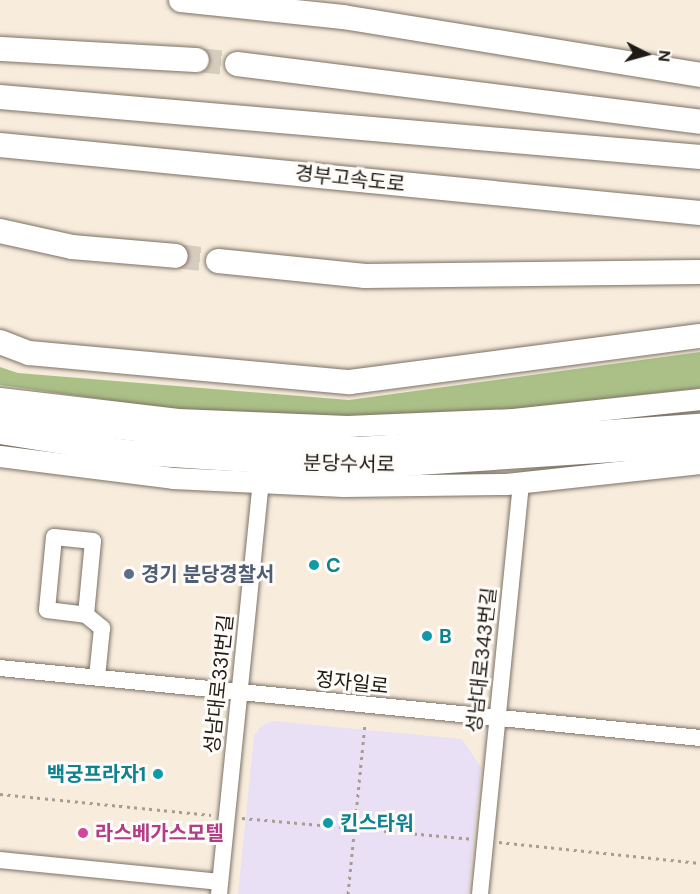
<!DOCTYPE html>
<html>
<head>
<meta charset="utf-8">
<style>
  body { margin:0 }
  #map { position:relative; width:700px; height:894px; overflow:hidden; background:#f8eddd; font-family:"DM Sans","Noto Sans KR",sans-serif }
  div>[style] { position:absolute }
  .commercial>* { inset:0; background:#e9e0f6 }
  .forest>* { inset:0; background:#abc087 }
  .highway-tunnel>* { height:24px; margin-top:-12px; transform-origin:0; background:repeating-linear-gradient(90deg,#d7cdbf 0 24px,transparent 0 36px) }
  .path>* { height:3px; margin-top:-1.5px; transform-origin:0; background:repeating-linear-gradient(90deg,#a79e92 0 3px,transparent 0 7.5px) }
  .roads { filter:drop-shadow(0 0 2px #7c7265) drop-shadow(0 0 2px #7c7265) }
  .minor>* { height:16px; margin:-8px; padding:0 8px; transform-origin:8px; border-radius:8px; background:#fff }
  .major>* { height:21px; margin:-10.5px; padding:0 10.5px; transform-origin:10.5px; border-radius:10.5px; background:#fff }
  .highway>* { height:24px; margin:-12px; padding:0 12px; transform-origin:12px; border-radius:12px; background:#fff }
  .dots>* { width:16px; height:16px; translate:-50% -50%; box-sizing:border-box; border:3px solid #fefbf8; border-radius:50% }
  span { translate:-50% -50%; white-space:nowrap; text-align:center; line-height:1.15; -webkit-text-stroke:6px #fefbf8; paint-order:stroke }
  .street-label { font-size:20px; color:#1e1a15 }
  .culture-label { font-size:20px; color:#0d838f; font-weight:700 }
  .left { translate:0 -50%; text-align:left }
  .right { translate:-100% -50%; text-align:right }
  .service-label { font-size:20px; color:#4e5e75; font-weight:700 }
  .hotel-label { font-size:20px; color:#b23c85; font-weight:700 }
  .north { position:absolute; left:616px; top:24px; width:60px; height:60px; -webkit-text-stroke:4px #fefbf8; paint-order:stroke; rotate:96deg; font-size:16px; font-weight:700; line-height:24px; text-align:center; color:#1e1a15 }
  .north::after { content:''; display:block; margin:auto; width:21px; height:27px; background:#1e1a15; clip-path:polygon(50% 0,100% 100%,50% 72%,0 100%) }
</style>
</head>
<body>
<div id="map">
  <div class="commercial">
    <div style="clip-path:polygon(273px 721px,462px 739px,481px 767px,468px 894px,238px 894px,254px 736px,261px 726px)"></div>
  </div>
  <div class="forest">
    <div style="clip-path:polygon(700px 352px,700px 388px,517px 409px,347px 419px,172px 409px,0 385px,0 367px,18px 373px,349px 400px)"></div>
  </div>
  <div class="highway-tunnel">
    <div style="left:197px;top:60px;width:40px;rotate:5.7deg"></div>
    <div style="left:176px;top:256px;width:42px;rotate:6.8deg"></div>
  </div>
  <div class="path">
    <div style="left:0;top:794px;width:212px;rotate:5.7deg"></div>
    <div style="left:242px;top:818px;width:230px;rotate:5.2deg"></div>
    <div style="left:499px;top:842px;width:202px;rotate:6deg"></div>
    <div style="left:348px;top:894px;width:172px;rotate:-84.3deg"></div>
  </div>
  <div class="roads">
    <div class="minor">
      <div style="left:86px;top:615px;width:74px;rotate:-84.6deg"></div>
      <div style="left:93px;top:541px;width:39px;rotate:-174deg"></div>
      <div style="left:54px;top:537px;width:73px;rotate:95.5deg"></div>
      <div style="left:47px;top:610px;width:39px;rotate:7deg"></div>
      <div style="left:86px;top:615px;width:21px;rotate:39deg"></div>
      <div style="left:102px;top:628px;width:49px;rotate:95.8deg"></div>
      <div style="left:0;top:668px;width:703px;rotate:5.71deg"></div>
      <div style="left:0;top:860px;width:221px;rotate:5.7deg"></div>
      <div style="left:219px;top:894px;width:413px;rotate:-84.2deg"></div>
      <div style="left:480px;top:894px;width:413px;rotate:-84.3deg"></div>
    </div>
    <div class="major">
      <div style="left:0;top:398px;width:179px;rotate:6.7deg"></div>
      <div style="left:178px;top:419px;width:169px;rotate:2.4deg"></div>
      <div style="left:347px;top:426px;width:166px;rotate:-2.4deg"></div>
      <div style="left:513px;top:419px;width:188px;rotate:-6.1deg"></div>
      <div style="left:0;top:456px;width:174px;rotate:7.2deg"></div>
      <div style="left:173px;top:478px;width:170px;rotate:2.7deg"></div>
      <div style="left:343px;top:486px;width:163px;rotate:-0.7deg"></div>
      <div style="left:506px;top:484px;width:195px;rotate:-6.2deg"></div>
    </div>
    <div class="highway">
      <div style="left:181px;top:0;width:163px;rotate:6deg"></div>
      <div style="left:343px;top:17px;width:362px;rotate:9.2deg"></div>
      <div style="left:0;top:49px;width:197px;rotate:3.2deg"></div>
      <div style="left:237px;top:64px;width:467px;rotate:7.1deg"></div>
      <div style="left:0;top:97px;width:703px;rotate:4.9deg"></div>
      <div style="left:0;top:145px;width:703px;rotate:5.55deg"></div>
      <div style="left:0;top:231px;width:74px;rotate:12.5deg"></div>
      <div style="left:72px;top:247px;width:104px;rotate:4.9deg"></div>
      <div style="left:218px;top:261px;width:148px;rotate:5.8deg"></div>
      <div style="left:365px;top:276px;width:335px;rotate:-0.7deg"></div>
      <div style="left:0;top:342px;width:31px;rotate:21deg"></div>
      <div style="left:29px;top:353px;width:322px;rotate:5.2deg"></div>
      <div style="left:350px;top:382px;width:353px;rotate:-7.5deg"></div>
      <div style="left:0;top:413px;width:242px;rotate:6.7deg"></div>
      <div style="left:240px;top:441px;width:119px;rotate:3.8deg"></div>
      <div style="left:359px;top:449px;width:342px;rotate:-3.9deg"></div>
      <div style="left:0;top:432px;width:128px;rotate:9deg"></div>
      <div style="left:126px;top:452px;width:232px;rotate:3.7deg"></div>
      <div style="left:358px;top:467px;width:343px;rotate:-3.8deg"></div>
    </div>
  </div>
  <div class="dots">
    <div style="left:314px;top:565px;background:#0f9aa8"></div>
    <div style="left:129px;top:574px;background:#5c6f8a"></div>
    <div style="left:427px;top:636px;background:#0f9aa8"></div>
    <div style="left:158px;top:774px;background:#0f9aa8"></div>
    <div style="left:328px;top:823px;background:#0f9aa8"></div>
    <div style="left:83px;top:833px;background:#d1479c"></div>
  </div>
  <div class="street-label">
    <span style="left:350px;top:179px;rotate:6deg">경부고속도로</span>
    <span style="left:349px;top:464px;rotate:1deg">분당수서로</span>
    <span style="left:482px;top:660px;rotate:-84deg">성남대로343번길</span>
    <span style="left:352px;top:683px;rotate:6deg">정자일로</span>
    <span style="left:219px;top:684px;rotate:-84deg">성남대로331번길</span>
  </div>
  <div class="culture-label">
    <span class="left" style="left:326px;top:565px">C</span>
    <span class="left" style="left:439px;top:636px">B</span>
    <span class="right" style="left:146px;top:774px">백궁프라자1</span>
    <span class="left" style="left:340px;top:823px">킨스타워</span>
  </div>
  <div class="service-label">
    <span class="left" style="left:141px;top:574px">경기 분당경찰서</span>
  </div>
  <div class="hotel-label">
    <span class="left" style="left:95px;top:833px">라스베가스모텔</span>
  </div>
  <div class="north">N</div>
</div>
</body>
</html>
